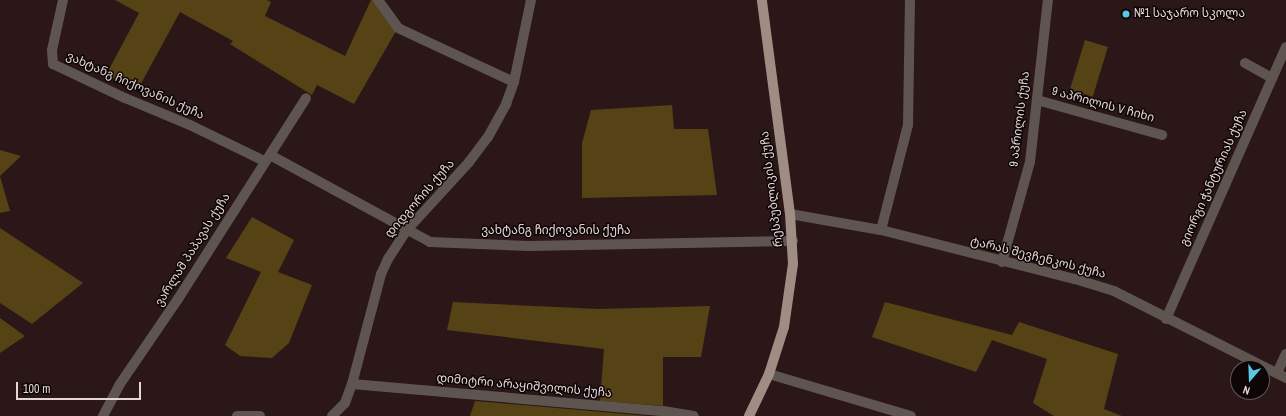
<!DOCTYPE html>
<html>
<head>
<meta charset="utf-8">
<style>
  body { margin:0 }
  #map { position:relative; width:1286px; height:416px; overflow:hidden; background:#2b1717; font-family:"Archivo Narrow","Noto Sans Georgian",sans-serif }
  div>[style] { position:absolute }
  .green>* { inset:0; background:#554215; transform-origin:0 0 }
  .minor>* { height:10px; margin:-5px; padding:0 5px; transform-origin:5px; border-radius:5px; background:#5e5550 }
  .major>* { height:10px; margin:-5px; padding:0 5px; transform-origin:5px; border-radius:5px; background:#9f8c82 }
  .dots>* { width:11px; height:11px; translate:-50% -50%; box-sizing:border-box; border:2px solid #0e0606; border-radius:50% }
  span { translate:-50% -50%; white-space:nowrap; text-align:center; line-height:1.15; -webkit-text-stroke:3px #0e0606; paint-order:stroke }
  .poi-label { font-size:12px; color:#e5d6d6 }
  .left { translate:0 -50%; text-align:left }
  .street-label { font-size:12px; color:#e5d6d6 }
  .north { position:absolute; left:1230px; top:360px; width:40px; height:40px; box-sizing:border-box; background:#0e0606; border:1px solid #645959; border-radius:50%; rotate:199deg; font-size:11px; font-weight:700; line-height:16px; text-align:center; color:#e5d6d6 }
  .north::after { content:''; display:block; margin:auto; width:14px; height:18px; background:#58c8e4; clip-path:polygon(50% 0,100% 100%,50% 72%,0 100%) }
  .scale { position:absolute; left:16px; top:382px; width:125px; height:18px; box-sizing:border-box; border:2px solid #e5d6d6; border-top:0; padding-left:5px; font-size:12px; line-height:14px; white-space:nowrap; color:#e5d6d6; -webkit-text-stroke:3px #0e0606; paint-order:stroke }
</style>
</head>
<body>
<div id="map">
  <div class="green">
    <div style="clip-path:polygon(115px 0,267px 0,271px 2px,265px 16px,345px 56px,371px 0,375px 0,396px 31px,354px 104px,317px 85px,312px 95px,230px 44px,233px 41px,180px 12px,137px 91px,106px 75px,139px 13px)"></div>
    <div style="left:1085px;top:40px;width:24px;height:52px;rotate:17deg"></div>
    <div style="clip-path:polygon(672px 105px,674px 129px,708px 129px,717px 195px,582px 198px,582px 143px,591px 110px)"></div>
    <div style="clip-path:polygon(0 150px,21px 156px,0 176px,10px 211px,0 213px)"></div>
    <div style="clip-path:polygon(252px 217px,294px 240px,278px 272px,312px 285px,289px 343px,272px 358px,240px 356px,225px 345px,261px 272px,226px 258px)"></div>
    <div style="clip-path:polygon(0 228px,83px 283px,32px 324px,0 303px)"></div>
    <div style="clip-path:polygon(453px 302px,599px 309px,710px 306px,701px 357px,663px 357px,663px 406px,600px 401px,604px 349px,447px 330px)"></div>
    <div style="clip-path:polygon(885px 302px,1012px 335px,1019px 322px,1118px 354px,1104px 409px,1122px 416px,1054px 416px,1033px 403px,1047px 359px,992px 340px,976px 372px,872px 337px)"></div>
    <div style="clip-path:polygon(0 318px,25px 336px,0 353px)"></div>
    <div style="clip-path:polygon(475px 401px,648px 416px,470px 416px)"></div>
  </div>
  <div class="minor">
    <div style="left:63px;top:0;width:51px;rotate:102.4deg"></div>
    <div style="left:52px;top:50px;width:14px;rotate:86deg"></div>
    <div style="left:53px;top:64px;width:80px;rotate:25.3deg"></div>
    <div style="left:125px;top:98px;width:70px;rotate:22.6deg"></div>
    <div style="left:190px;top:125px;width:82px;rotate:25.9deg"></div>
    <div style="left:378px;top:0;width:34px;rotate:54deg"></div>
    <div style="left:398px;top:28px;width:128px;rotate:25deg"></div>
    <div style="left:1245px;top:63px;width:31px;rotate:29deg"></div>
    <div style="left:1037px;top:100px;width:130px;rotate:15.6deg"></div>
    <div style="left:270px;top:155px;width:182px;rotate:28.5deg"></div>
    <div style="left:430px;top:242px;width:99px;rotate:2.3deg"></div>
    <div style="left:529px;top:246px;width:264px;rotate:-1.1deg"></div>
    <div style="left:790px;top:214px;width:92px;rotate:10deg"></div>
    <div style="left:881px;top:230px;width:200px;rotate:14.2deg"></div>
    <div style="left:1075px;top:279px;width:41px;rotate:17.1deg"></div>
    <div style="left:1114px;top:291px;width:193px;rotate:26.8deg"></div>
    <div style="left:881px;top:230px;width:108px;rotate:-75.6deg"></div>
    <div style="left:908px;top:125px;width:125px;rotate:-89.1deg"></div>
    <div style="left:1002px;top:262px;width:104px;rotate:-74.4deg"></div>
    <div style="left:1030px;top:162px;width:163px;rotate:-83.7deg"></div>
    <div style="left:1166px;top:319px;width:297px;rotate:-66.2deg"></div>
    <div style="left:1277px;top:373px;width:21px;rotate:-65deg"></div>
    <div style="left:769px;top:374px;width:148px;rotate:16.5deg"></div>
    <div style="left:352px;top:384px;width:312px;rotate:5deg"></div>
    <div style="left:663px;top:411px;width:31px;rotate:9deg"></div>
    <div style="left:103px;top:416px;width:36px;rotate:-62deg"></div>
    <div style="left:120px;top:384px;width:103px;rotate:-55.7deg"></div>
    <div style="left:178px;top:299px;width:238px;rotate:-57.5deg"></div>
    <div style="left:237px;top:416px;width:23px"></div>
    <div style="left:332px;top:416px;width:18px;rotate:-45deg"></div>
    <div style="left:345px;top:403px;width:20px;rotate:-70deg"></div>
    <div style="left:352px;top:384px;width:114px;rotate:-75.2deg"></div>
    <div style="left:381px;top:274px;width:17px;rotate:-65deg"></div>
    <div style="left:388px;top:259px;width:35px;rotate:-57deg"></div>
    <div style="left:407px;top:230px;width:92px;rotate:-47.6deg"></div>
    <div style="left:469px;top:162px;width:31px;rotate:-53deg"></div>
    <div style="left:488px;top:137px;width:38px;rotate:-61deg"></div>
    <div style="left:506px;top:104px;width:23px;rotate:-70deg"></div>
    <div style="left:514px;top:82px;width:84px;rotate:-78.3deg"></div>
  </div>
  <div class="major">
    <div style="left:749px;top:416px;width:47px;rotate:-64.5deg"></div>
    <div style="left:769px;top:374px;width:49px;rotate:-72.3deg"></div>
    <div style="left:784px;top:327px;width:64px;rotate:-81.9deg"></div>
    <div style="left:793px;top:264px;width:50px;rotate:-93.4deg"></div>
    <div style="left:790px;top:214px;width:216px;rotate:-97.5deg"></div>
  </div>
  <div class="dots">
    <div style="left:1126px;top:14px;background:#58c8e4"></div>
  </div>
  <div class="poi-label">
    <span class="left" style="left:1134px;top:14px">№1 საჯარო სკოლა</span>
  </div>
  <div class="street-label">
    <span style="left:135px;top:86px;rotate:24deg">ვახტანგ ჩიქოვანის ქუჩა</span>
    <span style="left:1103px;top:105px;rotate:15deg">9 აპრილის V ჩიხი</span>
    <span style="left:1020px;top:119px;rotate:-83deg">9 აპრილის ქუჩა</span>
    <span style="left:1214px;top:178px;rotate:-66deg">გიორგი ჭანტურიას ქუჩა</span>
    <span style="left:772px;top:189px;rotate:-97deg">რესპუბლიკის ქუჩა</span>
    <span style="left:420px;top:199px;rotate:-49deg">დიდგორის ქუჩა</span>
    <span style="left:556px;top:231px">ვახტანგ ჩიქოვანის ქუჩა</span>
    <span style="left:193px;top:250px;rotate:-58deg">ვარლამ პაპავას ქუჩა</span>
    <span style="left:1038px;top:258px;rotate:14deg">ტარას შევჩენკოს ქუჩა</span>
    <span style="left:524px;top:386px;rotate:5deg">დიმიტრი არაყიშვილის ქუჩა</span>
  </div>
  <div class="north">N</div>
  <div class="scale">100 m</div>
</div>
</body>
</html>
